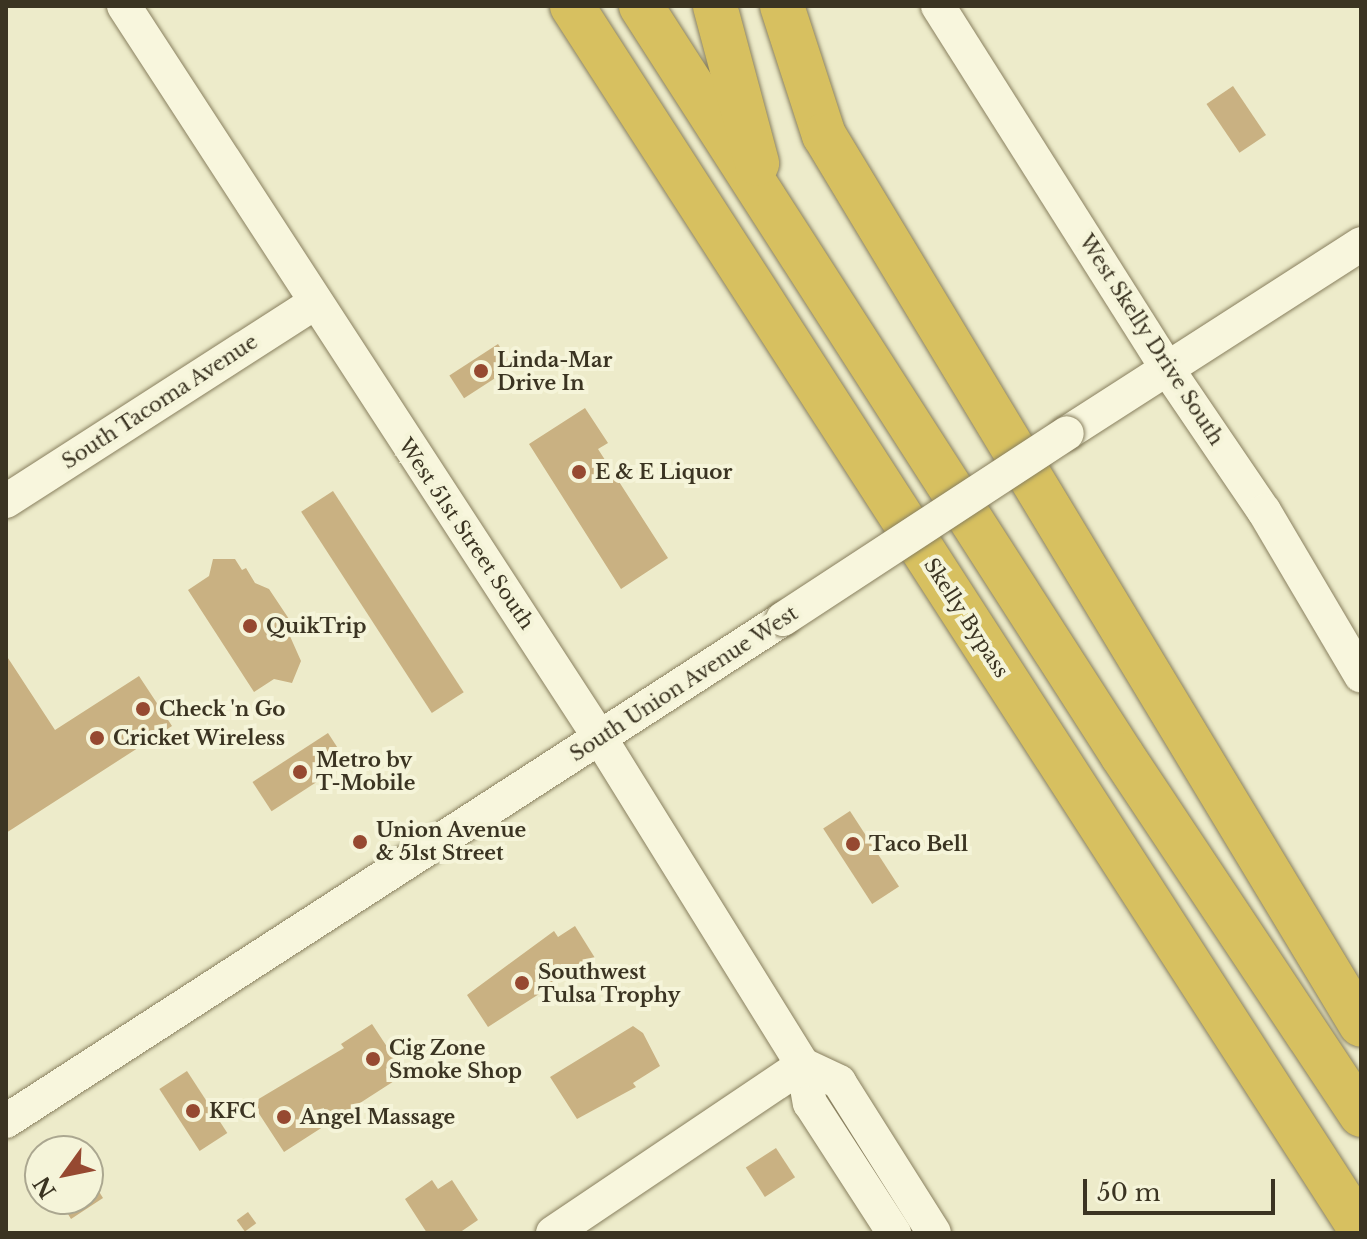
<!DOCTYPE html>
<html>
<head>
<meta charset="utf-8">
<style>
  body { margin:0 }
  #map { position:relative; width:1367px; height:1239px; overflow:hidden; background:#edebca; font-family:"Libre Baskerville",serif }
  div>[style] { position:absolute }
  .building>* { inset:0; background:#c9b182; transform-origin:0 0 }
  .roads { filter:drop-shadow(0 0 2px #89805f) drop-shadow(0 0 2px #89805f) }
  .minor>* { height:34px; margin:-17px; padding:0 17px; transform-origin:17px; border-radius:17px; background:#f8f6dd }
  .highway>* { height:44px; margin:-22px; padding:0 22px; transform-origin:22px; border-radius:22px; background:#d7c060 }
  .bridges { filter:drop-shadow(0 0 2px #89805f) drop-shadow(0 0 2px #89805f) }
  .minor-bridge>* { height:34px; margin:-17px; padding:0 17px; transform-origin:17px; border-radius:17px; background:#f8f6dd }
  .dots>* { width:22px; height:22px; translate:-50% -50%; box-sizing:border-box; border:4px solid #f5f4d9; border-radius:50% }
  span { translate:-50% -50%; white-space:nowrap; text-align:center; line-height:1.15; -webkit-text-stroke:8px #f5f4d9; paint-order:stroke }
  .street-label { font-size:20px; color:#3b3422 }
  .poi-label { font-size:20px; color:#3b3422; font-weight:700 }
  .left { translate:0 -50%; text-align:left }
  .frame { position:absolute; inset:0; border:8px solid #3b3422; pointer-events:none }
  .north { position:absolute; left:24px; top:1135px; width:80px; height:80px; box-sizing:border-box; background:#f5f4d9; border:2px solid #aba790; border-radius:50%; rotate:237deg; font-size:22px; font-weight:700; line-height:32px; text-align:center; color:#3b3422 }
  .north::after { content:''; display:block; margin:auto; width:28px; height:36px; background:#964931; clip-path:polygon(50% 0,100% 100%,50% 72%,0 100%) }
  .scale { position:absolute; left:1083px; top:1179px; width:192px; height:36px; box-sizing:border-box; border:4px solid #3b3422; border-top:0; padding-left:10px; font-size:24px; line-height:28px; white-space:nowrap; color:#3b3422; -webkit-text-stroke:6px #f5f4d9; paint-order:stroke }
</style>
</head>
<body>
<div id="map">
  <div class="building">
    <div style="left:1233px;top:86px;width:59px;height:32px;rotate:56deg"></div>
    <div style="left:498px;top:344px;width:27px;height:58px;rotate:57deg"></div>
    <div style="clip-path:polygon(585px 408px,608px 443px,598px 449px,668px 558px,621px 589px,529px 444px)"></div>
    <div style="left:333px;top:491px;width:240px;height:38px;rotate:57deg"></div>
    <div style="clip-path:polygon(213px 559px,235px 559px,242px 570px,246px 568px,255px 583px,269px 589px,289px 619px,289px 634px,301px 661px,292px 683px,274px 679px,254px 692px,188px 590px,209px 576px)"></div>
    <div style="clip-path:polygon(6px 655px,55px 730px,139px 676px,172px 726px,6px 833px)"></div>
    <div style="left:328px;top:733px;width:35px;height:90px;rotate:57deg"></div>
    <div style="left:850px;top:811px;width:90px;height:32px;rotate:57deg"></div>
    <div style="clip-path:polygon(575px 926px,595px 958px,488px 1027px,467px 995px,554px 931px,558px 937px)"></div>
    <div style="clip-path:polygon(372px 1024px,405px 1074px,284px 1152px,252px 1103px,344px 1048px,341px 1044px)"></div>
    <div style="clip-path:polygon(633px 1026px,643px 1033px,660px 1066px,633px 1083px,636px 1087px,577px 1119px,550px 1077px)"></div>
    <div style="left:187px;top:1071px;width:74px;height:33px;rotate:57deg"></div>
    <div style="left:776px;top:1148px;width:35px;height:36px;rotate:57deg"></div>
    <div style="clip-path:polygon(88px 1174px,103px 1198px,71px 1219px,59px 1199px,88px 1199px)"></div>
    <div style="clip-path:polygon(432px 1180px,438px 1189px,452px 1180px,478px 1220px,459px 1233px,427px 1233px,405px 1199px)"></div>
    <div style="left:248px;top:1212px;width:14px;height:14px;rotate:54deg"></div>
  </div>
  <div class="roads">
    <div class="minor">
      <div style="left:124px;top:6px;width:873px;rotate:56.97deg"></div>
      <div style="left:600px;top:738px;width:385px;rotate:58.2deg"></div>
      <div style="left:803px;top:1065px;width:39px;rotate:80deg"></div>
      <div style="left:810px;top:1103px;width:155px;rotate:57.1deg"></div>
      <div style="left:938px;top:6px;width:431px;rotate:57.7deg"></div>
      <div style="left:1168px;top:370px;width:171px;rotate:55.8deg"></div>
      <div style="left:1264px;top:511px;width:191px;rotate:59.5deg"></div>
      <div style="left:1067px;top:433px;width:350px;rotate:-32.7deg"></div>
      <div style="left:6px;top:501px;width:367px;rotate:-32.7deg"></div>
      <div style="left:803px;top:1065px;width:40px;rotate:25deg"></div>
      <div style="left:839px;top:1082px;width:178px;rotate:57.8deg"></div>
      <div style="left:6px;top:1121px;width:925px;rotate:-32.87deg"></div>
      <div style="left:553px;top:1233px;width:301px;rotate:-33.9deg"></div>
    </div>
    <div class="highway">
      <div style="left:572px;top:6px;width:1456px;rotate:57.19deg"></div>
      <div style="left:641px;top:6px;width:890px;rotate:57.29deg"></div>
      <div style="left:1122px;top:755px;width:432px;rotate:56.4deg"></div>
      <div style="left:715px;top:6px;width:163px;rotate:75deg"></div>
      <div style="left:782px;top:6px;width:136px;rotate:72deg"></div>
      <div style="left:824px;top:135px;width:1039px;rotate:58.89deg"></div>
    </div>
  </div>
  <div class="bridges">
    <div class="minor-bridge">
      <div style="left:783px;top:619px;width:339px;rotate:-33.2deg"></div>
    </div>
  </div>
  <div class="dots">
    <div style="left:481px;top:371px;background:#964931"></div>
    <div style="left:579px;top:472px;background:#964931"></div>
    <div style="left:250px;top:626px;background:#964931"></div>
    <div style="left:143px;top:709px;background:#964931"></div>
    <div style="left:97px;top:738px;background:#964931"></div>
    <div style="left:300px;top:772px;background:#964931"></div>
    <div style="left:360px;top:842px;background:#964931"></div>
    <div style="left:853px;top:844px;background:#964931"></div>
    <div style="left:522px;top:983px;background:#964931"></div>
    <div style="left:373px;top:1059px;background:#964931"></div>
    <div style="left:193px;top:1111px;background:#964931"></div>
    <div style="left:284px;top:1117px;background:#964931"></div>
  </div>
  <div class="street-label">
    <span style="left:1151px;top:340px;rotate:57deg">West Skelly Drive South</span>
    <span style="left:160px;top:402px;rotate:-33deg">South Tacoma Avenue</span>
    <span style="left:466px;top:534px;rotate:56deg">West 51st Street South</span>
    <span style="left:966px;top:618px;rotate:57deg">Skelly Bypass</span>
    <span style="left:684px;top:684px;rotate:-33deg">South Union Avenue West</span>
  </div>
  <div class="poi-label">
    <span class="left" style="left:497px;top:372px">Linda-Mar<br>Drive In</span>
    <span class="left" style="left:595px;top:472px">E &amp; E Liquor</span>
    <span class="left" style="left:266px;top:626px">QuikTrip</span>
    <span class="left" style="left:159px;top:709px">Check 'n Go</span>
    <span class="left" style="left:113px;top:738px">Cricket Wireless</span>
    <span class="left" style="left:316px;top:772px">Metro by<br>T-Mobile</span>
    <span class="left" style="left:376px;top:842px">Union Avenue<br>&amp; 51st Street</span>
    <span class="left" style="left:869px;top:844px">Taco Bell</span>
    <span class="left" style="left:538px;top:984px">Southwest<br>Tulsa Trophy</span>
    <span class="left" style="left:389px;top:1060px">Cig Zone<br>Smoke Shop</span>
    <span class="left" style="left:209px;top:1111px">KFC</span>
    <span class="left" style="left:300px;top:1117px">Angel Massage</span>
  </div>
  <div class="frame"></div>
  <div class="north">N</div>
  <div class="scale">50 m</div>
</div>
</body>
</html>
